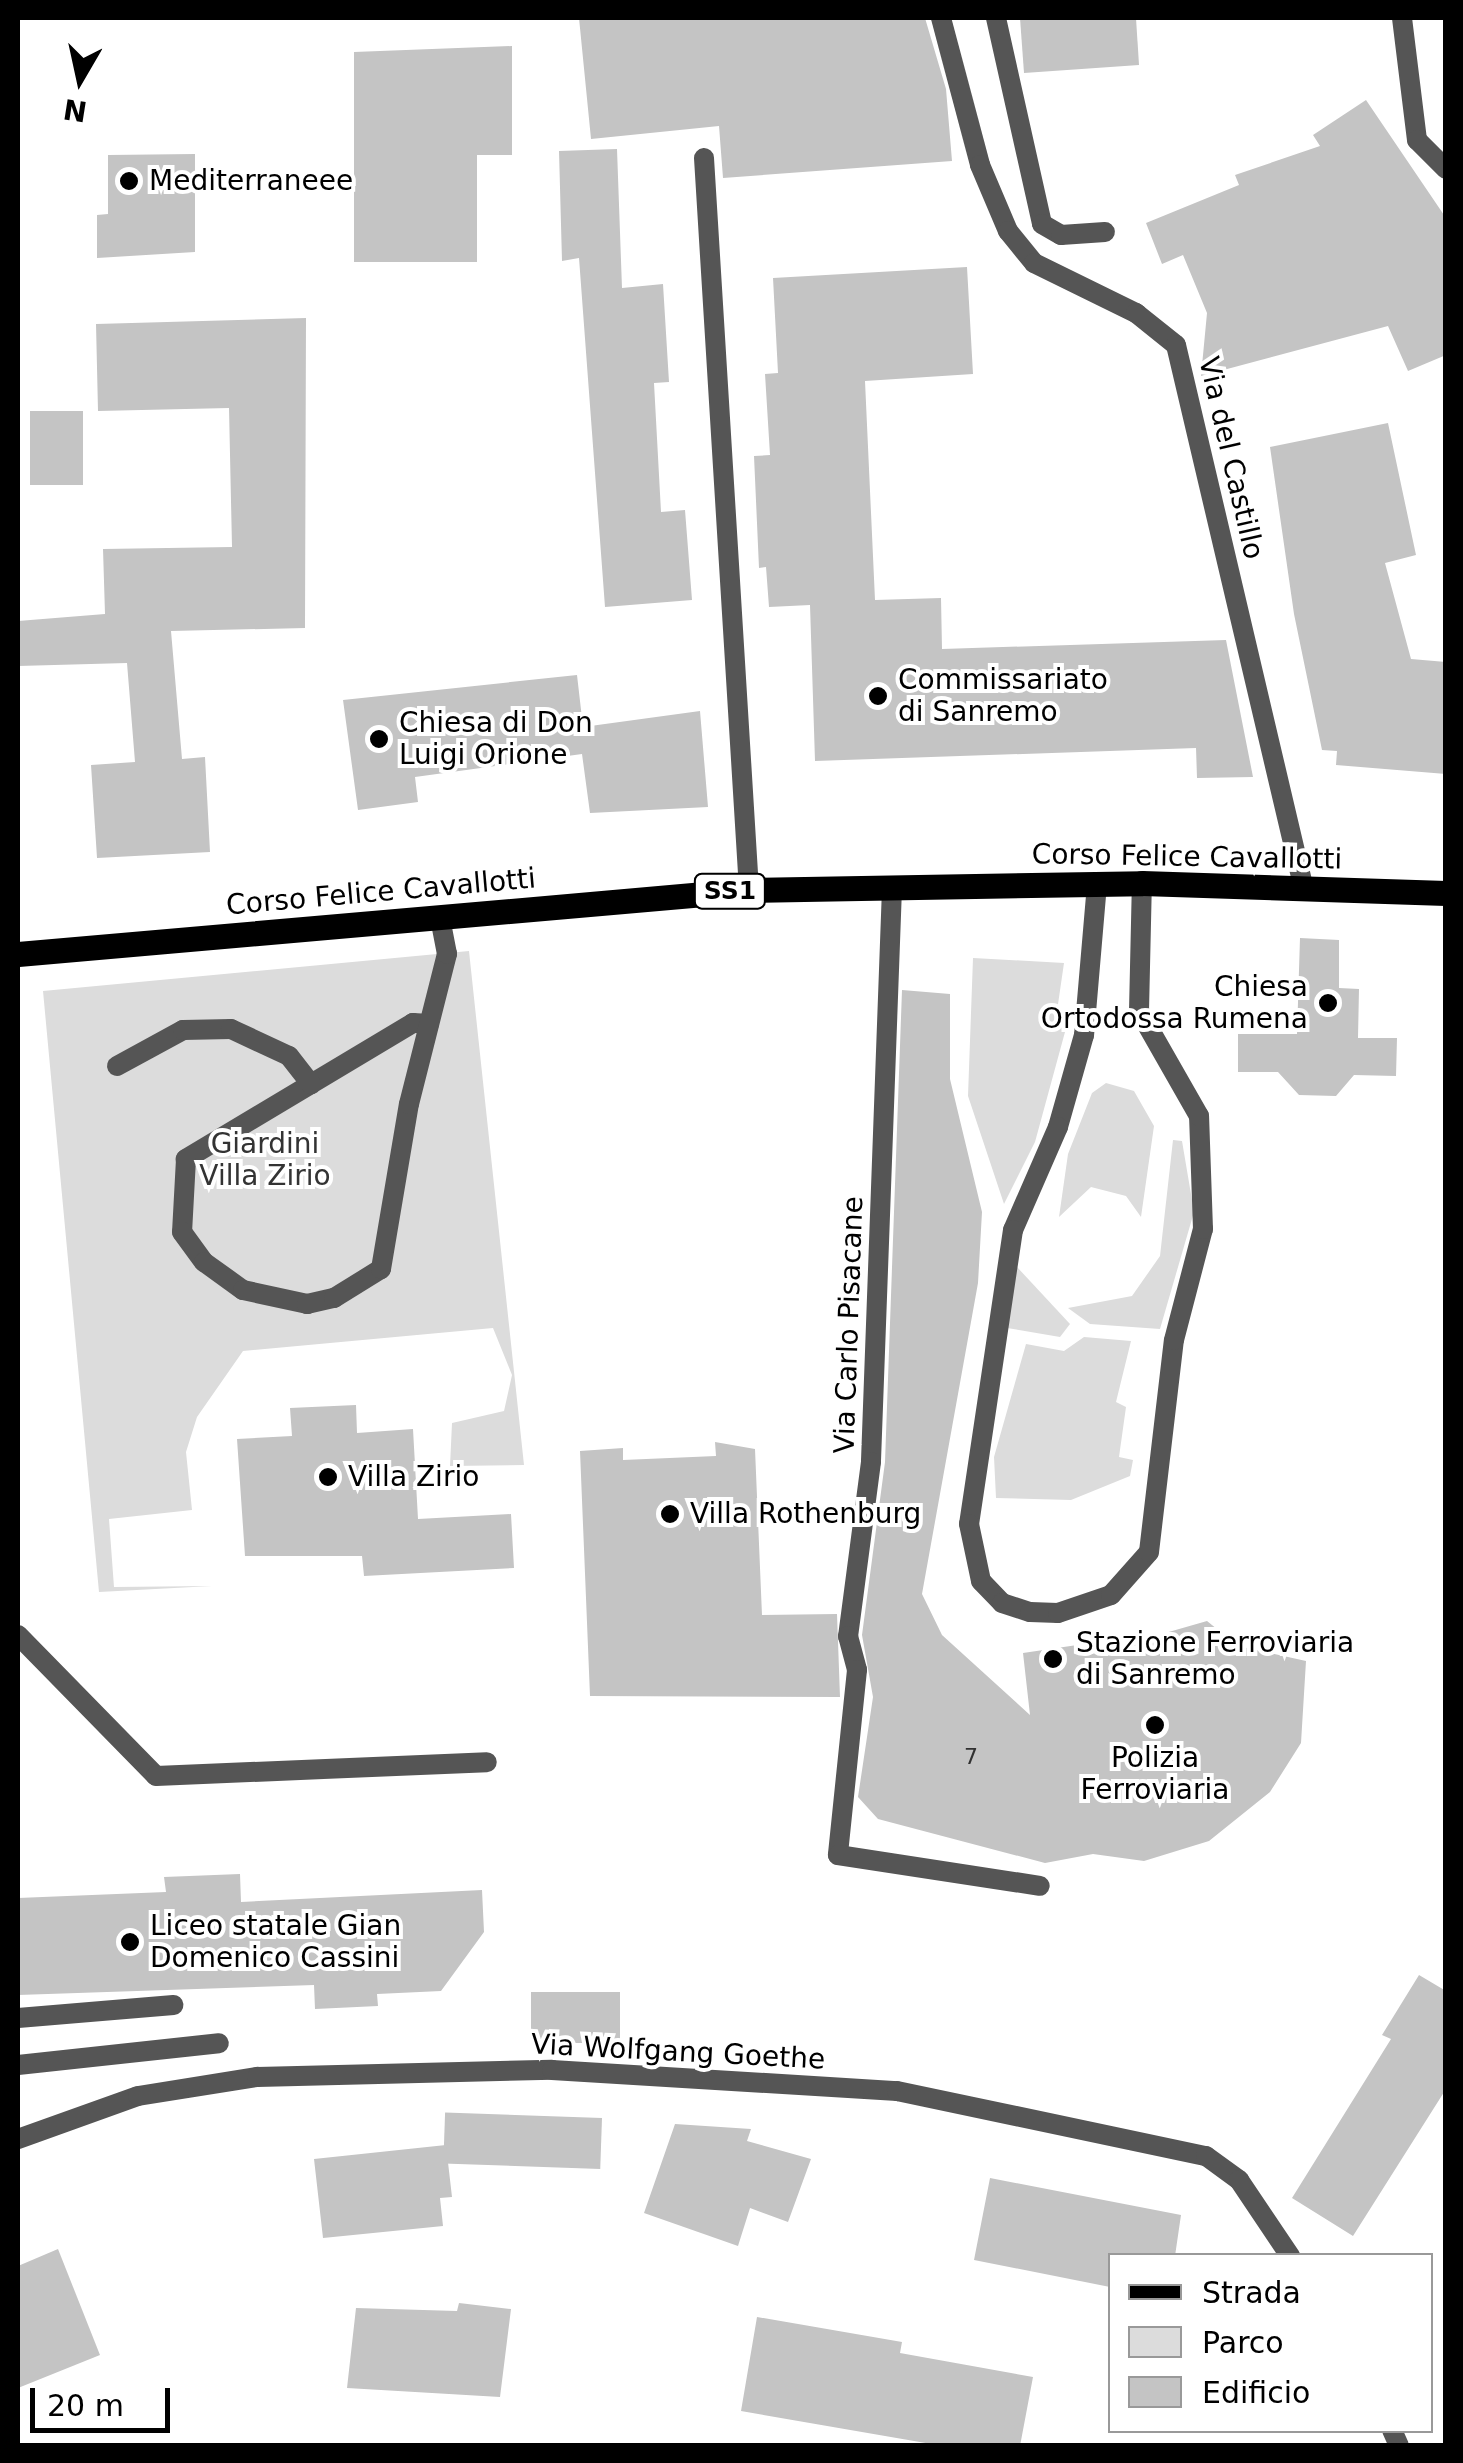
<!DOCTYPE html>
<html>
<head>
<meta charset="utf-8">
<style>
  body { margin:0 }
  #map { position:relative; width:1463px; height:2463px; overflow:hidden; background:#fff; font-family:"DejaVu Sans",sans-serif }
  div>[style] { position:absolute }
  .green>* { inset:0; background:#dcdcdc }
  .building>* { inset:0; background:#c4c4c4; transform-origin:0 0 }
  .lane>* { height:20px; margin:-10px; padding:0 10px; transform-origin:10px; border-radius:10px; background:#555 }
  .street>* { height:20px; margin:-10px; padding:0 10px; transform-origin:10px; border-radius:10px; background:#555 }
  .primary>* { height:25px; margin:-12.5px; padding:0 12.5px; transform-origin:12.5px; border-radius:12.5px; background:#000 }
  .dots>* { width:28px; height:28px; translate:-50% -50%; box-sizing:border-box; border:5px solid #fff; border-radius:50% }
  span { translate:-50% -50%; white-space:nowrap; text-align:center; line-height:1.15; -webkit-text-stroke:8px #fff; paint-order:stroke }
  .number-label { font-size:22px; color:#313131 }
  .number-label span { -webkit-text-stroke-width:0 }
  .shield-label span { padding:2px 8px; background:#fff; border:2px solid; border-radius:8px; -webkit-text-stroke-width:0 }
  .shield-label { font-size:25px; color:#000; font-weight:700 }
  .poi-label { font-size:28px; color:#000 }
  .left { translate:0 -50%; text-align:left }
  .right { translate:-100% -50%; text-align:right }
  .street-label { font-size:28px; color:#000 }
  .park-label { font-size:28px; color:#333 }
  .frame { position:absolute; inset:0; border:20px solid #000; pointer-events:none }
  .legend { position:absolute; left:1108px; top:2253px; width:325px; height:180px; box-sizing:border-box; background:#fff; border:2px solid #999; margin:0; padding:12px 18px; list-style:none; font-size:30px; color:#000 }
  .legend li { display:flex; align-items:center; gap:20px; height:50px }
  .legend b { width:50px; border:2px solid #999 }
  .north { position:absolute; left:30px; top:30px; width:100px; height:100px; -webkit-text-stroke:8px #fff; paint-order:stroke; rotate:189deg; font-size:28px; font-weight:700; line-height:40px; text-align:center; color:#000 }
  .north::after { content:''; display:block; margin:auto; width:35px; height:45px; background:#000; clip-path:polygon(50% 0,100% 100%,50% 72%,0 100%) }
  .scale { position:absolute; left:30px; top:2388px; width:140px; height:45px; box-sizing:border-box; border:5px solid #000; border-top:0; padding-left:12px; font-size:30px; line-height:35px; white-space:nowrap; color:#000; -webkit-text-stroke:8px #fff; paint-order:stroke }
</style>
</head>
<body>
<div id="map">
  <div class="green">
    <div style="clip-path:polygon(469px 951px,524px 1465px,450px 1466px,452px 1423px,504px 1411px,512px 1375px,493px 1328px,243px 1351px,197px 1417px,186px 1452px,192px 1510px,109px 1519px,114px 1587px,212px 1586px,99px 1592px,43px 991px)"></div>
    <div style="clip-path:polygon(973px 958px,1064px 963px,1057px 1011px,1068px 1021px,1035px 1142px,1004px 1204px,968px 1096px)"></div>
    <div style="clip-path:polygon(1106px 1083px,1134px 1091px,1154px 1126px,1141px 1217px,1126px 1196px,1091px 1187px,1059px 1217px,1068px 1154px,1092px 1093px)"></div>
    <div style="clip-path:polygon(1173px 1140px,1182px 1141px,1194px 1212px,1160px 1329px,1090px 1324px,1068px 1308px,1132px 1296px,1160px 1256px)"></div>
    <div style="clip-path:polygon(1017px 1267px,1070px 1324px,1060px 1337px,1007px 1328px)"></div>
    <div style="clip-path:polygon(1084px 1337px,1131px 1341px,1116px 1402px,1126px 1407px,1119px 1457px,1133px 1460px,1130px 1476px,1071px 1500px,996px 1498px,994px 1457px,1026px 1344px,1064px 1351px)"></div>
  </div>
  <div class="building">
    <div style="clip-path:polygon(579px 18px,925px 18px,946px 89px,952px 161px,723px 178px,719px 126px,591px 139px)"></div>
    <div style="clip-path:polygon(1020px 18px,1136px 18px,1139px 65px,1024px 73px)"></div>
    <div style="clip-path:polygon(512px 46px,512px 155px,477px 155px,477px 262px,354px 262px,354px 52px)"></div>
    <div style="clip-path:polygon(1366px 100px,1446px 218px,1446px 355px,1408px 371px,1388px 326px,1201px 376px,1207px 313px,1183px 255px,1162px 264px,1146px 223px,1239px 185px,1235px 175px,1320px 146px,1313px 135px)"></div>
    <div style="clip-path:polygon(617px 149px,622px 288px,663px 284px,669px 382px,654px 383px,661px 512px,685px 510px,692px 600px,605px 607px,579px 258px,562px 261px,559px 151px)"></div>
    <div style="clip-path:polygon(195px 154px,195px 252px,97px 258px,97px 215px,108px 214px,108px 155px)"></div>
    <div style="clip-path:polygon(967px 267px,973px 374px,865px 381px,875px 600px,941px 598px,942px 649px,1226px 640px,1253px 777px,1197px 778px,1196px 748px,815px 761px,810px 605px,769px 607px,766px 567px,759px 568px,754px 456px,770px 455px,765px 374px,778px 373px,773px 278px)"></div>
    <div style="clip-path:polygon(306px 318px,305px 628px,171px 631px,182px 759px,205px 757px,210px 852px,97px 858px,91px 765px,135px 762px,127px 663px,18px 666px,18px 621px,105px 614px,103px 549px,232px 547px,229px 408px,98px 411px,96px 324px)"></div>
    <div style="left:30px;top:411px;width:53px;height:74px"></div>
    <div style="clip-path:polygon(1388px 423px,1416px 555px,1385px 563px,1411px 659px,1446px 662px,1446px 774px,1336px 765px,1337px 751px,1322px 750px,1294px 614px,1270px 447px)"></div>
    <div style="clip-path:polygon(577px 675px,583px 727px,700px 711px,708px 807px,590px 813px,582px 754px,415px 777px,418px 802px,358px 810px,343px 700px)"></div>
    <div style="clip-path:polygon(1300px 938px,1339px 940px,1339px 988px,1359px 989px,1358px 1038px,1397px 1038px,1396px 1076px,1354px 1075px,1336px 1096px,1299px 1095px,1278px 1072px,1238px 1072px,1238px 1034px,1297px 1034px)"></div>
    <div style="clip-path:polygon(902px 990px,950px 994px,950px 1079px,982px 1212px,978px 1283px,922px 1594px,942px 1635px,1030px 1715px,1023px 1653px,1084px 1644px,1085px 1656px,1207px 1621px,1238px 1646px,1306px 1661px,1301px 1743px,1270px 1792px,1209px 1841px,1144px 1861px,1093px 1854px,1045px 1863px,878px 1819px,858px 1797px,873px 1697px,862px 1635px,885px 1462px)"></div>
    <div style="clip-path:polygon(356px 1405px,357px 1433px,413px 1429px,418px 1519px,511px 1514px,514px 1568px,364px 1576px,362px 1556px,245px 1556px,237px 1439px,292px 1436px,290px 1408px)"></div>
    <div style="clip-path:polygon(715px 1442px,755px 1449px,762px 1615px,837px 1614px,840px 1697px,590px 1696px,580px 1451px,623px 1448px,623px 1460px,716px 1456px)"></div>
    <div style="clip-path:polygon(240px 1874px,241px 1902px,482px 1890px,484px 1932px,441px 1991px,377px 1994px,378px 2006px,315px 2009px,314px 1985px,18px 1995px,18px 1898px,166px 1892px,164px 1877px)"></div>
    <div style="clip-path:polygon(1419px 1975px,1446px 1991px,1446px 2089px,1353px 2236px,1292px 2198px,1391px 2039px,1382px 2035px)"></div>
    <div style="left:620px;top:1992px;width:51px;height:89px;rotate:90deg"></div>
    <div style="left:602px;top:2118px;width:51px;height:157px;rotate:92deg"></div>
    <div style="clip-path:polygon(675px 2124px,751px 2129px,747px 2141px,811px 2159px,788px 2222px,750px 2208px,738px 2246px,644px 2213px)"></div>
    <div style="clip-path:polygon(446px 2145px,452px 2197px,440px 2198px,443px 2226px,323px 2238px,314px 2159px)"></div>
    <div style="clip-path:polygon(990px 2178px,1181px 2215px,1175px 2256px,1110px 2256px,1110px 2287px,974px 2260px)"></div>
    <div style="clip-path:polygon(58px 2249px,100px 2355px,18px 2388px,18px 2266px)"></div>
    <div style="clip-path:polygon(459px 2303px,511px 2309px,500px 2397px,347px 2388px,356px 2308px,457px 2311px)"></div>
    <div style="clip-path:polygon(757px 2317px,902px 2342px,900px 2353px,1033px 2377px,1020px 2446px,943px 2446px,741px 2411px)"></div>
  </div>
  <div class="lane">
    <div style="left:1097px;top:884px;width:152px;rotate:94.9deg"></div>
    <div style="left:1084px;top:1035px;width:96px;rotate:105.8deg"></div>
    <div style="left:1058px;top:1127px;width:112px;rotate:113.6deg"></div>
    <div style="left:1013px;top:1230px;width:297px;rotate:98.5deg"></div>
    <div style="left:969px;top:1524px;width:58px;rotate:78.1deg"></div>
    <div style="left:981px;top:1581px;width:30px;rotate:46deg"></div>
    <div style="left:1002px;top:1603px;width:29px;rotate:18deg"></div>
    <div style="left:1030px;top:1612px;width:28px;rotate:2deg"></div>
    <div style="left:1058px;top:1613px;width:56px;rotate:-18.8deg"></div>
    <div style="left:1111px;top:1595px;width:57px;rotate:-48.5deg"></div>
    <div style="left:1149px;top:1552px;width:213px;rotate:-83.3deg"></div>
    <div style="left:1174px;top:1340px;width:115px;rotate:-75.4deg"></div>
    <div style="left:1203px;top:1229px;width:113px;rotate:-92deg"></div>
    <div style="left:1199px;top:1116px;width:121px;rotate:-119.7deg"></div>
    <div style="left:1139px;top:1011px;width:128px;rotate:-88.7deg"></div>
    <div style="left:892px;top:888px;width:574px;rotate:92.1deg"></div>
    <div style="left:871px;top:1462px;width:176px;rotate:97.5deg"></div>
    <div style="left:848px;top:1636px;width:35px;rotate:75deg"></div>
    <div style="left:857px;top:1670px;width:186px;rotate:95.9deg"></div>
    <div style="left:838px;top:1855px;width:204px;rotate:8.7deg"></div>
    <div style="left:429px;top:1024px;width:16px;rotate:-176deg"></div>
    <div style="left:413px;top:1023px;width:265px;rotate:149.1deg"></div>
    <div style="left:186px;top:1159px;width:73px;rotate:93.1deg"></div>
    <div style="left:182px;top:1232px;width:37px;rotate:54deg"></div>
    <div style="left:204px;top:1262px;width:48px;rotate:35.7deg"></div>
    <div style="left:243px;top:1290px;width:66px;rotate:12.3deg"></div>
    <div style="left:307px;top:1304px;width:28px;rotate:-13deg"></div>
    <div style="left:334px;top:1298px;width:55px;rotate:-31.7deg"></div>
    <div style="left:381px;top:1269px;width:167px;rotate:-80.4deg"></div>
    <div style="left:409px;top:1104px;width:155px;rotate:-75.8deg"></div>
    <div style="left:447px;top:954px;width:37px;rotate:-101deg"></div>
    <div style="left:117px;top:1066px;width:75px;rotate:-28.6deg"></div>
    <div style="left:183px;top:1030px;width:48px;rotate:-1.2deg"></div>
    <div style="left:231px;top:1029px;width:64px;rotate:25deg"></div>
    <div style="left:289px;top:1056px;width:36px;rotate:52deg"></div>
    <div style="left:18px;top:1635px;width:197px;rotate:45.6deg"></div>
    <div style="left:156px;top:1776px;width:331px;rotate:-2.4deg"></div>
  </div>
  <div class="street">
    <div style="left:941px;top:18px;width:152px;rotate:75.1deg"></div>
    <div style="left:980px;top:165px;width:72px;rotate:67deg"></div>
    <div style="left:1008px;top:231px;width:41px;rotate:50.9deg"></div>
    <div style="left:1034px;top:263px;width:114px;rotate:26.1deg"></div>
    <div style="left:1136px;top:313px;width:51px;rotate:38.7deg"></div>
    <div style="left:1176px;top:345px;width:555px;rotate:76.77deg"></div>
    <div style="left:996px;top:18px;width:211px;rotate:77.4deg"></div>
    <div style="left:1042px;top:224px;width:22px;rotate:30deg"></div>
    <div style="left:1061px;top:235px;width:44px;rotate:-3.9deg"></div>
    <div style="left:1402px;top:18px;width:123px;rotate:83deg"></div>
    <div style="left:1417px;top:140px;width:41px;rotate:45deg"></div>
    <div style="left:704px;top:158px;width:733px;rotate:86.48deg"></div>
    <div style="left:18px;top:2018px;width:156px;rotate:-4.8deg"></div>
    <div style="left:18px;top:2065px;width:202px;rotate:-6.2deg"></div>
    <div style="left:18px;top:2139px;width:127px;rotate:-19.7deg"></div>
    <div style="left:138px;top:2096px;width:121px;rotate:-9.1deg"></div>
    <div style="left:257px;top:2077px;width:295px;rotate:-1.4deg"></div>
    <div style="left:552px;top:2070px;width:346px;rotate:3.5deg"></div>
    <div style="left:897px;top:2091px;width:316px;rotate:11.9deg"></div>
    <div style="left:1206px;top:2156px;width:41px;rotate:36deg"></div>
    <div style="left:1239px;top:2180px;width:92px;rotate:56.1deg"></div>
    <div style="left:1392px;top:2430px;width:17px;rotate:66deg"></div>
  </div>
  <div class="primary">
    <div style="left:18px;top:954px;width:734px;rotate:-5deg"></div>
    <div style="left:749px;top:890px;width:393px;rotate:-1deg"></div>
    <div style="left:1142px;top:883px;width:304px;rotate:1.9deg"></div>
  </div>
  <div class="dots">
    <div style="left:129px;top:181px;background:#000"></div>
    <div style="left:878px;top:696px;background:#000"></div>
    <div style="left:379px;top:739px;background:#000"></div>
    <div style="left:1328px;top:1003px;background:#000"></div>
    <div style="left:328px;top:1477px;background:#000"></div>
    <div style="left:670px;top:1514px;background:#000"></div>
    <div style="left:1053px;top:1659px;background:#000"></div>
    <div style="left:1155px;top:1725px;background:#000"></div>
    <div style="left:130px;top:1942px;background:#000"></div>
  </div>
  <div class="number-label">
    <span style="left:971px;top:1757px">7</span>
  </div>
  <div class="shield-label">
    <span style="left:730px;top:891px">SS1</span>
  </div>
  <div class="poi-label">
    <span class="left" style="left:149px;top:181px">Mediterraneee</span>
    <span class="left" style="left:898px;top:696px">Commissariato<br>di Sanremo</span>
    <span class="left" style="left:399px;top:739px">Chiesa di Don<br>Luigi Orione</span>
    <span class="right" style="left:1308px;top:1003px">Chiesa<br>Ortodossa Rumena</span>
    <span class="left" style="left:348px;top:1477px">Villa Zirio</span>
    <span class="left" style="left:690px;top:1514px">Villa Rothenburg</span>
    <span class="left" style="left:1076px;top:1659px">Stazione Ferroviaria<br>di Sanremo</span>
    <span style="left:1155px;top:1774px">Polizia<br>Ferroviaria</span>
    <span class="left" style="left:150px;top:1942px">Liceo statale Gian<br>Domenico Cassini</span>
  </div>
  <div class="street-label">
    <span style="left:1231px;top:458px;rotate:77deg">Via del Castillo</span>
    <span style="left:1187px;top:857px;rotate:1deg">Corso Felice Cavallotti</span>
    <span style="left:381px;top:892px;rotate:-5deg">Corso Felice Cavallotti</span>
    <span style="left:849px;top:1325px;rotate:-88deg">Via Carlo Pisacane</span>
    <span style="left:678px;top:2052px;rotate:3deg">Via Wolfgang Goethe</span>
  </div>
  <div class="park-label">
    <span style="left:265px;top:1160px">Giardini<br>Villa Zirio</span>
  </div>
  <div class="frame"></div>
  <ul class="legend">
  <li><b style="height:12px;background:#000"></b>Strada</li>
  <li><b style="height:28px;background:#dcdcdc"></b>Parco</li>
  <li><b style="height:28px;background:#c4c4c4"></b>Edificio</li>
  </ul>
  <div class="north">N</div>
  <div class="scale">20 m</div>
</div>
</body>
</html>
